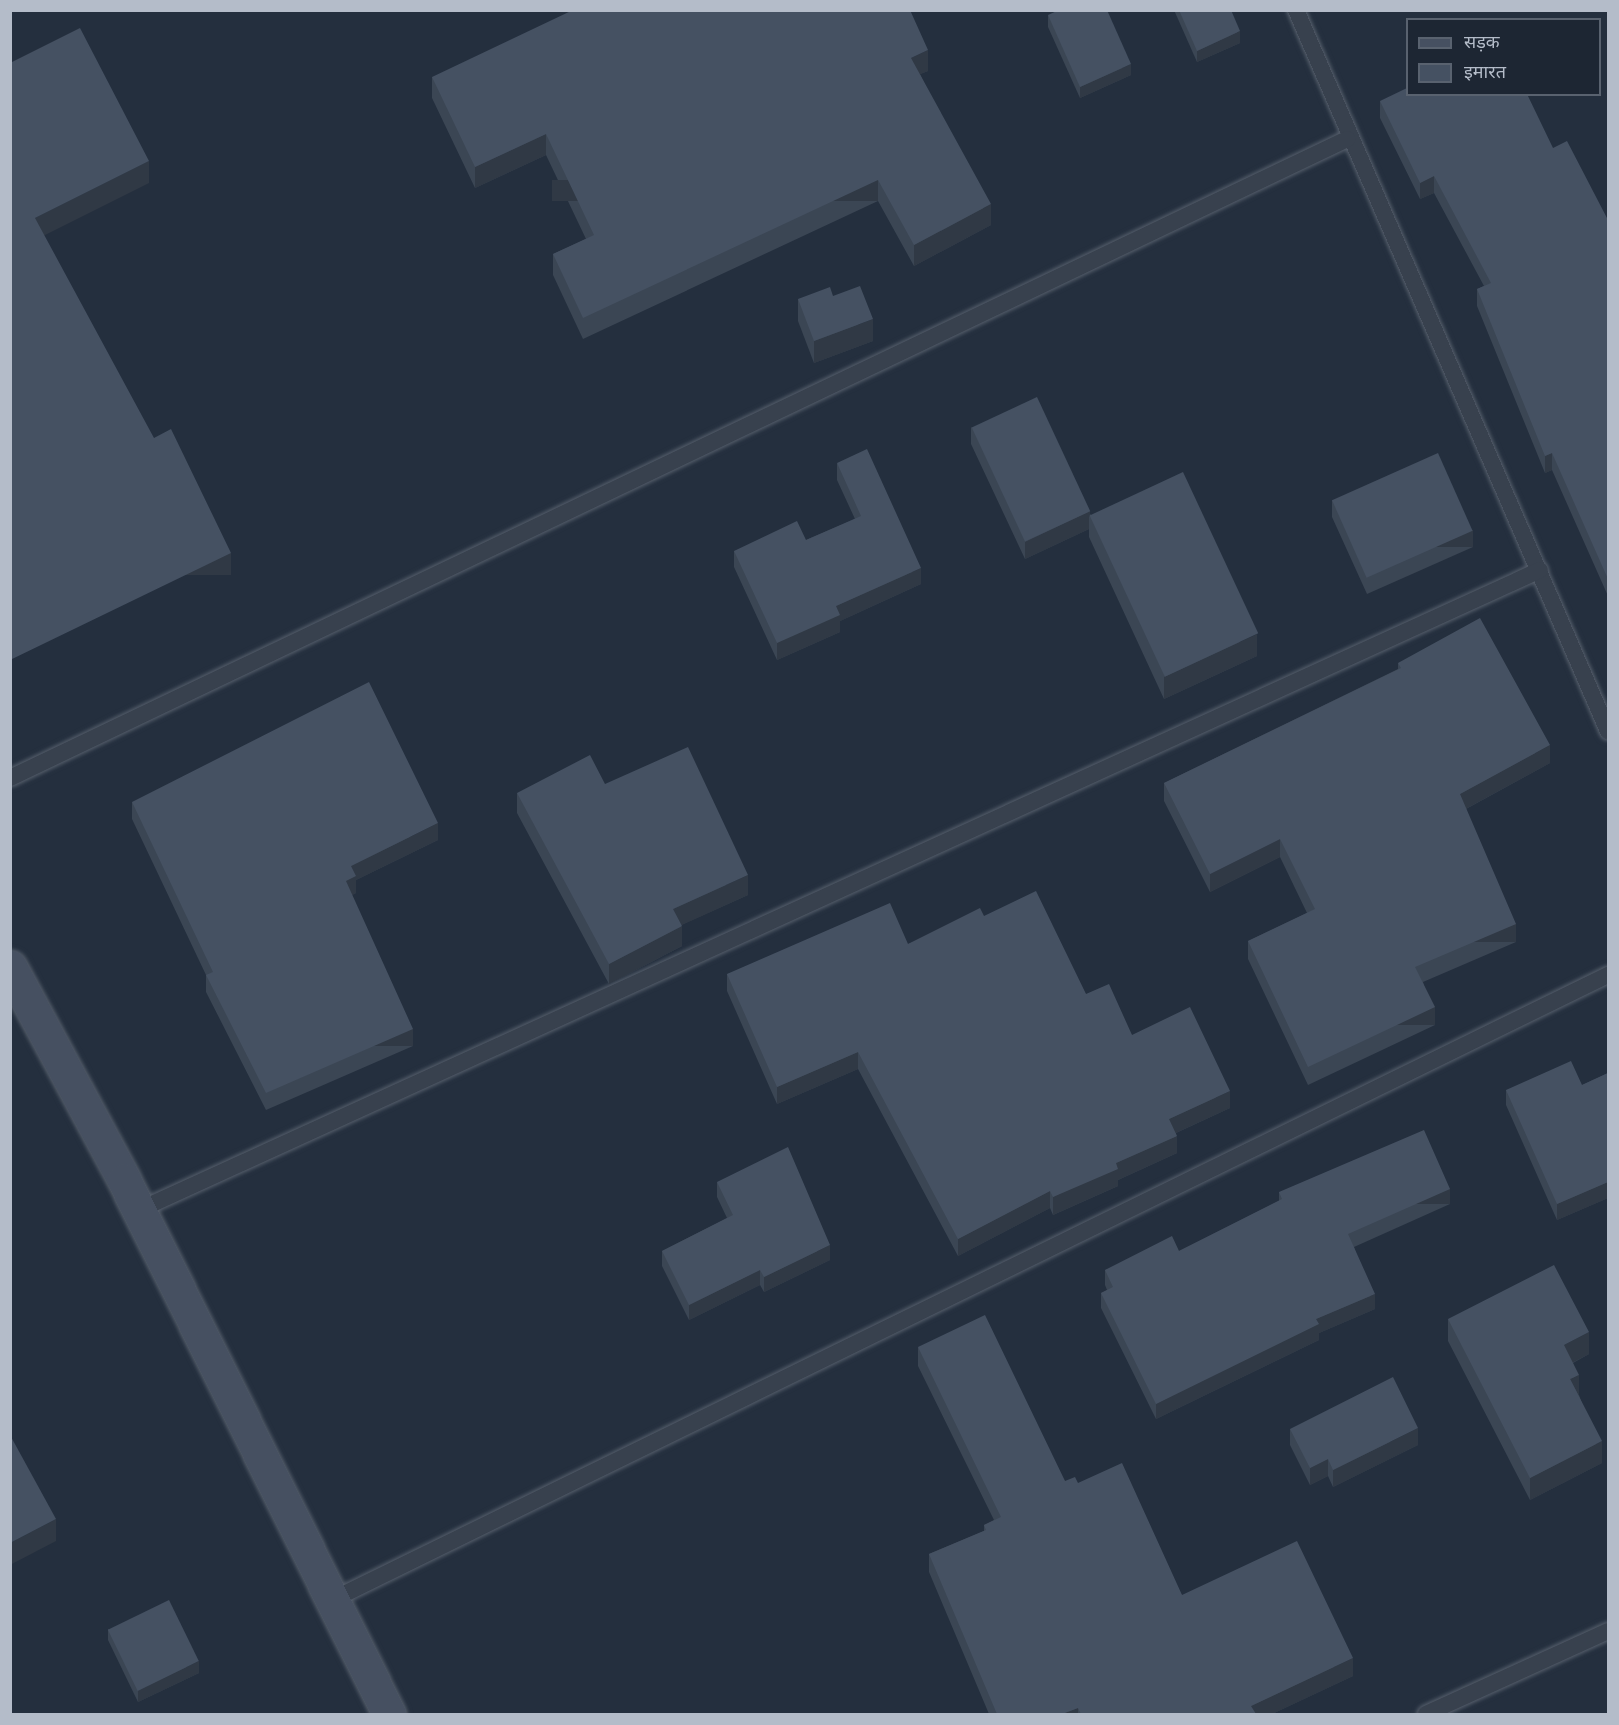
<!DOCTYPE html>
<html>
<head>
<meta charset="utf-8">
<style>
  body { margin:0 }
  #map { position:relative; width:1619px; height:1725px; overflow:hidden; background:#242f3e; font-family:"DejaVu Sans","Noto Sans Devanagari",sans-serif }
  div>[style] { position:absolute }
  .roads { filter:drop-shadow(0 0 2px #565f6c) drop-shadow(0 0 2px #565f6c) }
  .lane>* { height:16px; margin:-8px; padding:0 8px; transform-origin:8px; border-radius:8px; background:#38414e }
  .secondary>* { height:33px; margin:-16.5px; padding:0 16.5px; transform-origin:16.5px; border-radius:16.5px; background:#465061 }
  .wall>* { inset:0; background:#3b4654 }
  .shaded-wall>* { inset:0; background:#303945; transform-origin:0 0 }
  .building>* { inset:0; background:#455162; transform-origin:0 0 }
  span { translate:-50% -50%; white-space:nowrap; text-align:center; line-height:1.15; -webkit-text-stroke:4.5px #1d2633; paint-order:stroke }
  .frame { position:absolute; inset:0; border:12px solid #b4bcc9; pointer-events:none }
  .legend { position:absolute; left:1406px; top:18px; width:195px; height:78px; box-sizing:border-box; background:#1d2633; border:2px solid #59626f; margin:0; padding:8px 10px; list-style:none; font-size:18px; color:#b4bcc9 }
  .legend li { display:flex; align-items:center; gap:12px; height:30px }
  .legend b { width:30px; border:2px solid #59626f }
</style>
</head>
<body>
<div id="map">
  <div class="roads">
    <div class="lane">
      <div style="left:1296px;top:10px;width:786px;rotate:66.6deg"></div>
      <div style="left:10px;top:778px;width:1482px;rotate:-25.54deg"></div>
      <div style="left:139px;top:1210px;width:1540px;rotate:-24.55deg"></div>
      <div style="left:332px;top:1600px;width:1421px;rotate:-26.1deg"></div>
      <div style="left:1426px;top:1714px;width:200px;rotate:-24.5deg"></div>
    </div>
    <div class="secondary">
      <div style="left:10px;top:967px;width:242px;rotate:61.8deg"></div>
      <div style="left:124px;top:1180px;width:596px;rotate:63.61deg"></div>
    </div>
  </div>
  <div class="wall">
    <div style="clip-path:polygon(1174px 10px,1231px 10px,1240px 43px,1197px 62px)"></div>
    <div style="clip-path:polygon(1048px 15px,1131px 75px,1080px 98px,1048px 27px)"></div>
    <div style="clip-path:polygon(928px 71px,920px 74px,991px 225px,914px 266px,878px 201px,583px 339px,553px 275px,553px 254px,586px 239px,546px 155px,475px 188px,432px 98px,432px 77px)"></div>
    <div style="clip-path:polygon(1380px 101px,1553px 148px,1608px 220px,1608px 596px,1552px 470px,1545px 473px,1477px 306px,1477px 289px,1484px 286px,1434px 193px,1420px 199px,1380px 118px)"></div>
    <div style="clip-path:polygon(833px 296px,873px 341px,814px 363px,798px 321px,798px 299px)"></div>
    <div style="clip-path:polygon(971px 427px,1090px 514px,1257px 656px,1164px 699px,1089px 537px,1089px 529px,1025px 559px,971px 444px)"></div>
    <div style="clip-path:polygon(837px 463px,921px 584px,840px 621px,840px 632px,777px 660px,734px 567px,734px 551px,806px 540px,855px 519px,837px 480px)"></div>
    <div style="clip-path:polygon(1332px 500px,1473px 547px,1367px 594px,1332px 517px)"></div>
    <div style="clip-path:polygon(1398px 663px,1550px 763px,1466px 809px,1516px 942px,1423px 982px,1435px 1025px,1308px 1085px,1248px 959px,1248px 941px,1307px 913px,1280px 857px,1210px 892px,1164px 801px,1164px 783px,1398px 669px)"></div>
    <div style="clip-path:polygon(517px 793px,748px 895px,681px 925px,682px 946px,609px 984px,517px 813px)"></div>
    <div style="clip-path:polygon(132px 802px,438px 840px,356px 880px,356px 893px,352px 895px,413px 1046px,266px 1110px,206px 992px,206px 975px,132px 819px)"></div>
    <div style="clip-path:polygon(984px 916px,1086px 994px,1132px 1035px,1230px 1108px,1176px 1133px,1177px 1153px,1118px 1180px,1118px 1186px,1053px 1215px,1050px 1208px,958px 1256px,858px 1069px,777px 1104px,727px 991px,727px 974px,908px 944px)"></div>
    <div style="clip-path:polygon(1608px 1073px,1608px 1198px,1557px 1220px,1506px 1105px,1506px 1090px,1582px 1085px)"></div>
    <div style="clip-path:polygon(717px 1182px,830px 1260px,764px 1292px,760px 1285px,689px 1320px,662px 1266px,662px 1251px,727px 1218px,717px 1197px)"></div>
    <div style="clip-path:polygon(1279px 1192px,1450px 1204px,1354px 1247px,1375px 1309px,1319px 1333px,1319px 1340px,1156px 1419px,1101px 1308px,1101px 1293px,1107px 1290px,1105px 1285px,1105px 1270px,1179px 1251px,1279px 1201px)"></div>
    <div style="clip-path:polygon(1448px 1319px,1589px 1354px,1573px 1363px,1579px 1395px,1602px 1463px,1530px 1500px,1448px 1341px)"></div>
    <div style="clip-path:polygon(918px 1347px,1065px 1481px,1078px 1483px,1182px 1595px,1353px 1676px,1272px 1714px,989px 1714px,929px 1572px,929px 1554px,984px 1531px,984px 1525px,994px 1520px,918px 1366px)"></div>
    <div style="clip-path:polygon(1290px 1429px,1418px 1445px,1333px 1487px,1328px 1476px,1310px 1485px,1290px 1445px)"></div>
    <div style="clip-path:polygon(108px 1629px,199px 1673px,138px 1702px,108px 1640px)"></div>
  </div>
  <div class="shaded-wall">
    <div style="clip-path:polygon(1240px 31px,1240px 43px,1197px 62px,1197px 51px)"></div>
    <div style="clip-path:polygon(928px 50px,928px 71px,911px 78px,911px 58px)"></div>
    <div style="clip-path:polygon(1131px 64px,1131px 75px,1080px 98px,1080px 87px)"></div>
    <div style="clip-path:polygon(546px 134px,546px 155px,475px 188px,475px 167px)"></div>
    <div style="clip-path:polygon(149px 161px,149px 183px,35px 240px,35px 218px)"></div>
    <div style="clip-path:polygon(1434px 176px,1434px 193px,1420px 199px,1420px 183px)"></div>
    <div style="left:878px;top:180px;width:21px;height:326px;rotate:90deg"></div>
    <div style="clip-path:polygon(991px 204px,991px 225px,914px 266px,914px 245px)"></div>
    <div style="clip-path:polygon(873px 319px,873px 341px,814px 363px,814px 341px)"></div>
    <div style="clip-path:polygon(1552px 453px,1552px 470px,1545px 473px,1545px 456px)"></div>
    <div style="clip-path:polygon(1090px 511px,1090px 517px,1089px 515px,1089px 529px,1025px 559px,1025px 542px)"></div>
    <div style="left:1473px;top:530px;width:17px;height:116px;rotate:90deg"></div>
    <div style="left:231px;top:553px;width:22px;height:246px;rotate:90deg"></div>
    <div style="clip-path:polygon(921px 568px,921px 584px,840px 621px,840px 632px,777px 660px,777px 643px,836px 606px)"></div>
    <div style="clip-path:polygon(1257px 634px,1257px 656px,1164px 699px,1164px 677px)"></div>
    <div style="clip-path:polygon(1550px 745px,1550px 763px,1460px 812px,1460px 794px)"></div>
    <div style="clip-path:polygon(438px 823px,438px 840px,356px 880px,356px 893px,346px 898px,346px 881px,351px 866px)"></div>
    <div style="clip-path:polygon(1280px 839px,1280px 857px,1210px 892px,1210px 874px)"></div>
    <div style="clip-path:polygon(748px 875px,748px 895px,673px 929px,673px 909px)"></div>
    <div style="left:1516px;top:924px;width:18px;height:110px;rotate:90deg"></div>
    <div style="clip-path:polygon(682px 926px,682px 946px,609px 984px,609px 964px)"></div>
    <div style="left:1435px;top:1007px;width:18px;height:140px;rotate:90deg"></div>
    <div style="left:413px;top:1029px;width:17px;height:160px;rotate:90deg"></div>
    <div style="clip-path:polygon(858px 1052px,858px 1069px,777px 1104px,777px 1087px)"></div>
    <div style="clip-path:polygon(1230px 1091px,1230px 1108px,1169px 1136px,1169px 1119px)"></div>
    <div style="clip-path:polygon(1177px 1136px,1177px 1153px,1118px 1180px,1118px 1186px,1053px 1215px,1053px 1197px,1116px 1163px)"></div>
    <div style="clip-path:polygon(1608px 1182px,1608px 1198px,1557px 1220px,1557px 1204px)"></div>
    <div style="left:1450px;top:1189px;width:15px;height:111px;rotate:90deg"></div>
    <div style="clip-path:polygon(1050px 1191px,1050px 1208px,958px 1256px,958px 1239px)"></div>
    <div style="clip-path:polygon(830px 1245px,830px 1260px,764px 1292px,764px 1277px)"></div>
    <div style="clip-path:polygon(760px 1270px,760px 1285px,689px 1320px,689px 1305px)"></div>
    <div style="clip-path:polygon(1375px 1294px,1375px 1309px,1319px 1333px,1319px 1340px,1156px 1419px,1156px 1404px,1316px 1319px)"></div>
    <div style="clip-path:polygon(1589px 1332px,1589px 1354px,1564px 1367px,1564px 1345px)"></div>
    <div style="clip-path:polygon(1579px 1375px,1579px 1396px,1570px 1379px)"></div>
    <div style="clip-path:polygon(1418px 1428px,1418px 1445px,1333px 1487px,1333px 1470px)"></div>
    <div style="clip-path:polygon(1602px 1441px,1602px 1463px,1530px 1500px,1530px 1478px)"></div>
    <div style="clip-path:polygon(1328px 1459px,1328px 1476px,1310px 1485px,1310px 1468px)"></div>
    <div style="clip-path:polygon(56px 1519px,56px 1541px,10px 1565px,10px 1543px)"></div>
    <div style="clip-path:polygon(1353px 1658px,1353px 1676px,1272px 1714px,1251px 1714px,1251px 1706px)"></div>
    <div style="clip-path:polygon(199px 1661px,199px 1673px,138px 1702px,138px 1690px)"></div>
    <div style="clip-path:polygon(1078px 1708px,1078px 1714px,1062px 1714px)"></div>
  </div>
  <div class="building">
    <div style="clip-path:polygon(573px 10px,910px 10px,928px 50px,911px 58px,991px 204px,914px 245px,878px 180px,583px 318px,553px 254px,594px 235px,546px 134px,475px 167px,432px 77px)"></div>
    <div style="clip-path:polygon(1059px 10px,1107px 10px,1131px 64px,1080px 87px,1048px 15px)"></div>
    <div style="clip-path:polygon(1179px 10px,1231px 10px,1240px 31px,1197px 51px)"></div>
    <div style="clip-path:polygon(80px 28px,149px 161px,35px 218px,154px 438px,171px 429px,231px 553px,10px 660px,10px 63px)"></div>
    <div style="clip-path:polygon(1407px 88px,1407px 94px,1527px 94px,1553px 148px,1567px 141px,1608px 220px,1608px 579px,1552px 453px,1545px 456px,1477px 289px,1491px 283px,1434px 176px,1420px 183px,1380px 101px)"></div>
    <div style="clip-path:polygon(860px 286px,873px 319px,814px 341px,798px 299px,830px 287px,833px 296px)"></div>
    <div style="left:1037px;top:397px;width:126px;height:72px;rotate:65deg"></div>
    <div style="clip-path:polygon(867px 449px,921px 568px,836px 606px,840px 615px,777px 643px,734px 551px,797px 521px,806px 540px,861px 516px,837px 463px)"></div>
    <div style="left:1438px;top:453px;width:85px;height:116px;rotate:66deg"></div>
    <div style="left:1183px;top:472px;width:178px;height:103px;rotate:65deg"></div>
    <div style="clip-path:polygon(1480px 618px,1550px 745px,1460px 794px,1516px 924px,1415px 967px,1435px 1007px,1308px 1067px,1248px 941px,1315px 909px,1280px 839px,1210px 874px,1164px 783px,1401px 668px,1398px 663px)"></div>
    <div style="clip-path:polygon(369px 682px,438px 823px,351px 866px,356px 876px,346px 881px,413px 1029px,266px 1093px,206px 975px,213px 972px,132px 802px)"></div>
    <div style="clip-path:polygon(688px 747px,748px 875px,673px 909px,682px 926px,609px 964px,517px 793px,590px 755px,605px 784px)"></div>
    <div style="clip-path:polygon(1036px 891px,1086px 994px,1109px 984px,1132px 1035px,1190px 1007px,1230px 1091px,1169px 1119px,1177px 1136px,1116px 1163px,1118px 1169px,1053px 1197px,1050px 1191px,958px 1239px,858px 1052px,777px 1087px,727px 974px,890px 903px,908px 944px,980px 908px,984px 916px)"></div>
    <div style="clip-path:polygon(1571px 1061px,1582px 1085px,1608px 1073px,1608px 1182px,1557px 1204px,1506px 1090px)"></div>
    <div style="clip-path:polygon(1424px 1130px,1450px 1189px,1348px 1234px,1375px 1294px,1316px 1319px,1319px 1324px,1156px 1404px,1101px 1293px,1113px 1287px,1105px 1270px,1172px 1236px,1179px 1251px,1282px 1199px,1279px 1192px)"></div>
    <div style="clip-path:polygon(788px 1147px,830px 1245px,764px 1277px,760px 1270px,689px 1305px,662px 1251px,733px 1215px,717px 1182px)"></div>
    <div style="clip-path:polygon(1554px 1265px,1589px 1332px,1564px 1345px,1579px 1375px,1570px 1379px,1602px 1441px,1530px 1478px,1448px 1319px)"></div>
    <div style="clip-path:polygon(985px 1315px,1065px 1481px,1075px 1477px,1078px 1483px,1122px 1463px,1182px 1595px,1297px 1541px,1353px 1658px,1251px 1706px,1256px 1714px,1081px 1714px,1078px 1708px,1062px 1714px,997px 1714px,929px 1554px,986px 1530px,984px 1525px,1001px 1517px,918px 1347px)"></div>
    <div style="clip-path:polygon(1393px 1377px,1418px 1428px,1333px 1470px,1328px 1459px,1310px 1468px,1290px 1429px)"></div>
    <div style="clip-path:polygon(10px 1435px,56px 1519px,10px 1543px)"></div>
    <div style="left:169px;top:1600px;width:68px;height:68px;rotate:64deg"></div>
  </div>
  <div class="frame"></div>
  <ul class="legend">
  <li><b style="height:8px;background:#465061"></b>सड़क</li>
  <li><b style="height:16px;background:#455162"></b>इमारत</li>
  </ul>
</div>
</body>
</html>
